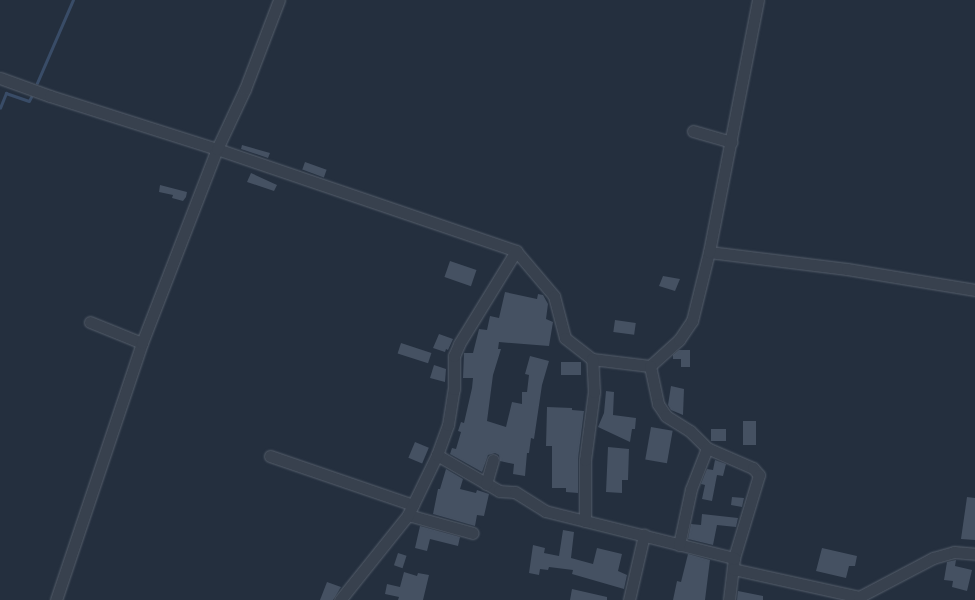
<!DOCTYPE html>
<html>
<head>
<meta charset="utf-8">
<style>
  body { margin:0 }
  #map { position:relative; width:975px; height:600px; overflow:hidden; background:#242f3e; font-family:"Golos Text",sans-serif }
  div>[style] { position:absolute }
  .stream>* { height:2.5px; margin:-1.25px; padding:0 1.25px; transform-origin:1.25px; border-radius:1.25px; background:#394c67 }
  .building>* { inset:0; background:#455162; transform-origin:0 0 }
  .roads { filter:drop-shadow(0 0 1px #565f6c) drop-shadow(0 0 1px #565f6c) }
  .minor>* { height:11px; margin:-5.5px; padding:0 5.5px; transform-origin:5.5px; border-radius:5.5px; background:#38414e }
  span { translate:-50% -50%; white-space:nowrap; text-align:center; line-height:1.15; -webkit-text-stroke:4.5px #1d2633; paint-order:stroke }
</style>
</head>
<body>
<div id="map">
  <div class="stream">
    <div style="left:37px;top:83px;width:90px;rotate:-66.6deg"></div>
    <div style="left:0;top:108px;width:16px;rotate:-68deg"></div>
    <div style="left:6px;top:93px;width:24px;rotate:19deg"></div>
    <div style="left:29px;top:101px;width:4px;rotate:-63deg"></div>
  </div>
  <div class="building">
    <div style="clip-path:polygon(242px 145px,270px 153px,268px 158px,241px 149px)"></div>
    <div style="left:305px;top:162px;width:23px;height:8px;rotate:20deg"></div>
    <div style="clip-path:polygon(251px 173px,277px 185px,274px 191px,247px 182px)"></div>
    <div style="clip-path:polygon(160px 185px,187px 192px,186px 197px,183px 201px,172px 198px,173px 195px,159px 192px)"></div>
    <div style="left:450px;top:261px;width:28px;height:17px;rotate:19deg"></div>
    <div style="clip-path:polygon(663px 276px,680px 279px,675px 291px,659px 286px)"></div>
    <div style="clip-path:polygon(505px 292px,537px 299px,538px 294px,543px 295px,548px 304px,546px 319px,553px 322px,549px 346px,499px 342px,498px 349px,501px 349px,493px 375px,487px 421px,506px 427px,512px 402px,522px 404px,522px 392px,527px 392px,529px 375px,525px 374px,530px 356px,549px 361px,542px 385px,534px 439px,531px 438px,529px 453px,527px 453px,525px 476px,513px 474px,514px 464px,500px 461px,499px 455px,495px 453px,488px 455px,482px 472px,450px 454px,452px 448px,456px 449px,461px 432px,458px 431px,461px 422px,464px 423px,472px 388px,473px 378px,463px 378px,464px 353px,473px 353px,479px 329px,487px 330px,490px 316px,499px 318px)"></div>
    <div style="left:615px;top:320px;width:21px;height:12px;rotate:8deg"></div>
    <div style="clip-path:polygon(439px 334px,453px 339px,448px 350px,446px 349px,445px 352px,433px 348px)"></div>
    <div style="left:401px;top:343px;width:32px;height:11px;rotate:18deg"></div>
    <div style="clip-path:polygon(679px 350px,690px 350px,690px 367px,681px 367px,681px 359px,673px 359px,673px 355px)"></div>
    <div style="left:561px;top:362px;width:20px;height:13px"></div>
    <div style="clip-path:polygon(434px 365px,446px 369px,445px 382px,430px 378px)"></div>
    <div style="clip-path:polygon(671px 386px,684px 389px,683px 415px,671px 410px,668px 405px)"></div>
    <div style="clip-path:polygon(606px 391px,614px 392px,613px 415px,636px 418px,635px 429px,632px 429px,630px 442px,598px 427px,604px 413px)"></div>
    <div style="clip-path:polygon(547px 407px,572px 408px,572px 410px,584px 411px,578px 459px,578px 493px,566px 492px,566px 488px,552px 488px,552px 446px,546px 446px)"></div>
    <div style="left:743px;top:421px;width:13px;height:24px"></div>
    <div style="left:651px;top:427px;width:22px;height:33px;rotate:10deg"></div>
    <div style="left:711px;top:429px;width:15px;height:12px"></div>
    <div style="left:415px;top:442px;width:15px;height:17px;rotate:23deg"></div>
    <div style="clip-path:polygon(608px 447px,629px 449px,628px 480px,622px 480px,622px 493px,606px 492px)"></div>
    <div style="clip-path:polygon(715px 460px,726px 464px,723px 476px,717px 475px,712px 501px,702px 499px,705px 485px,701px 484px,707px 469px,713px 470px)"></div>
    <div style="clip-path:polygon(446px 469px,463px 479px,460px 489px,476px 493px,477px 490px,489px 494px,484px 516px,477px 515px,475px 526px,433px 514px,438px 489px,440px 489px)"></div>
    <div style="clip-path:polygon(732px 497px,744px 498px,742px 507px,731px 505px)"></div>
    <div style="clip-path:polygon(967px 497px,975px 498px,975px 540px,961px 539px)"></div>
    <div style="clip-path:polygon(702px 514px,738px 518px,736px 527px,717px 525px,713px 545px,688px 539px,691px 524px,701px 525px)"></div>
    <div style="clip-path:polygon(420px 526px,460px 537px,458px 546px,430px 539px,427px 551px,415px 548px)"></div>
    <div style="clip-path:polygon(563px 530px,574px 532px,571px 558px,593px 564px,597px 548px,622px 554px,618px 571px,627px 575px,624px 589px,572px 574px,573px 570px,549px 567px,548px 570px,540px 569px,539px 575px,529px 573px,533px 545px,545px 548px,544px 553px,559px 556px)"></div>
    <div style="clip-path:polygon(822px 548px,857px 556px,855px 566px,849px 566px,846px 578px,816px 571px)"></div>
    <div style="left:398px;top:553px;width:9px;height:13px;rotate:18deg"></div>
    <div style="clip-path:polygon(688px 554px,710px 560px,705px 600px,673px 600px,677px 581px,681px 582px)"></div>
    <div style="clip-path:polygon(956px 560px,955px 566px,972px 570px,967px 591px,952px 587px,953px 581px,944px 580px,947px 562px)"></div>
    <div style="clip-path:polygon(404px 572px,417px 576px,418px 573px,429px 575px,423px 600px,398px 600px,399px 597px,385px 594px,387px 584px,400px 587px)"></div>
    <div style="clip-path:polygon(327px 582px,341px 587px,333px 600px,320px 600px)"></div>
    <div style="clip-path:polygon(572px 589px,607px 597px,607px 600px,570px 600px)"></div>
    <div style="clip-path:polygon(738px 591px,763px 596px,763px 600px,737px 600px)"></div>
  </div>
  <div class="roads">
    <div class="minor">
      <div style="left:0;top:78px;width:53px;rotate:19.8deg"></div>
      <div style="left:50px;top:96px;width:175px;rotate:17.6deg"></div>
      <div style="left:217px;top:149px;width:316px;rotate:18.8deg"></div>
      <div style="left:516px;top:251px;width:59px;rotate:49.8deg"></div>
      <div style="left:554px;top:296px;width:43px;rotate:75.3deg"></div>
      <div style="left:565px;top:338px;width:34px;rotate:38deg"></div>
      <div style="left:592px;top:359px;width:58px;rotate:6.9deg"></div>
      <div style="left:650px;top:366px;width:39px;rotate:-42deg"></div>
      <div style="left:679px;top:340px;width:23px;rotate:-56deg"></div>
      <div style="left:692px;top:321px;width:71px;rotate:-76.2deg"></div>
      <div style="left:709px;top:252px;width:139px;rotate:7deg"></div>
      <div style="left:847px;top:269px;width:130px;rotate:9.3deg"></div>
      <div style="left:693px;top:131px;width:40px;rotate:16deg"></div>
      <div style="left:709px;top:252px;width:257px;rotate:-79deg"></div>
      <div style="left:90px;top:322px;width:56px;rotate:22deg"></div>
      <div style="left:650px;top:366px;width:39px;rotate:78deg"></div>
      <div style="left:658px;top:404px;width:14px;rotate:56deg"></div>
      <div style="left:666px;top:416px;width:28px;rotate:32deg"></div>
      <div style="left:690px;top:431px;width:24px;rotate:45deg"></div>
      <div style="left:707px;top:448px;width:50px;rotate:23.5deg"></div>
      <div style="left:753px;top:468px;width:9px;rotate:49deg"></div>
      <div style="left:759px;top:475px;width:87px;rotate:106.8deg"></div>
      <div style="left:734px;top:558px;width:42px;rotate:96.8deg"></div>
      <div style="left:437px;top:455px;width:72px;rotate:30.1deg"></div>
      <div style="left:499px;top:491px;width:16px;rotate:4deg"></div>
      <div style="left:515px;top:492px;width:36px;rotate:32deg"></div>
      <div style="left:545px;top:511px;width:195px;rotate:14deg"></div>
      <div style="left:270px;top:456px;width:151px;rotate:18.9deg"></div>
      <div style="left:486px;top:484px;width:25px;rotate:-74deg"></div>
      <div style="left:408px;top:515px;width:67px;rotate:15.5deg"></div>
      <div style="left:585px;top:521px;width:61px;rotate:-90deg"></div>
      <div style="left:585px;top:460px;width:69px;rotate:-82.5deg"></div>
      <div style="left:594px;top:392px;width:33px;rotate:-93deg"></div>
      <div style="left:679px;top:545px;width:57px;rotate:-77.9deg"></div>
      <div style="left:691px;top:489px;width:44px;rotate:-68.7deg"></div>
      <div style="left:733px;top:569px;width:129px;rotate:12.5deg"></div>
      <div style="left:859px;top:597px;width:84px;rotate:-27.8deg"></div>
      <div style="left:933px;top:558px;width:22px;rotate:-16deg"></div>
      <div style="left:954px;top:552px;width:21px;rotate:5deg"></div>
      <div style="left:56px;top:600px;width:271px;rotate:-71.5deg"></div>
      <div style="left:142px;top:343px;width:208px;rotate:-68.9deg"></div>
      <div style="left:217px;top:149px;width:66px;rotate:-65deg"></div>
      <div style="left:245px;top:89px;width:95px;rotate:-69.1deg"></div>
      <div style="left:340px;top:600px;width:109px;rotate:-51.3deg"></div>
      <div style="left:408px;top:515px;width:67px;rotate:-64.2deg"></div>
      <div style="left:437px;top:455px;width:32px;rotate:-70deg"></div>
      <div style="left:448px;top:425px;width:36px;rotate:-81deg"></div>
      <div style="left:454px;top:389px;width:33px;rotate:-90deg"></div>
      <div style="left:454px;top:356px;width:13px;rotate:-67deg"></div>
      <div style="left:459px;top:344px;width:109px;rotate:-58.5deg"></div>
      <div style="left:629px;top:600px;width:67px;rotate:-77deg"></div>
    </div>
  </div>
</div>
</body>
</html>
